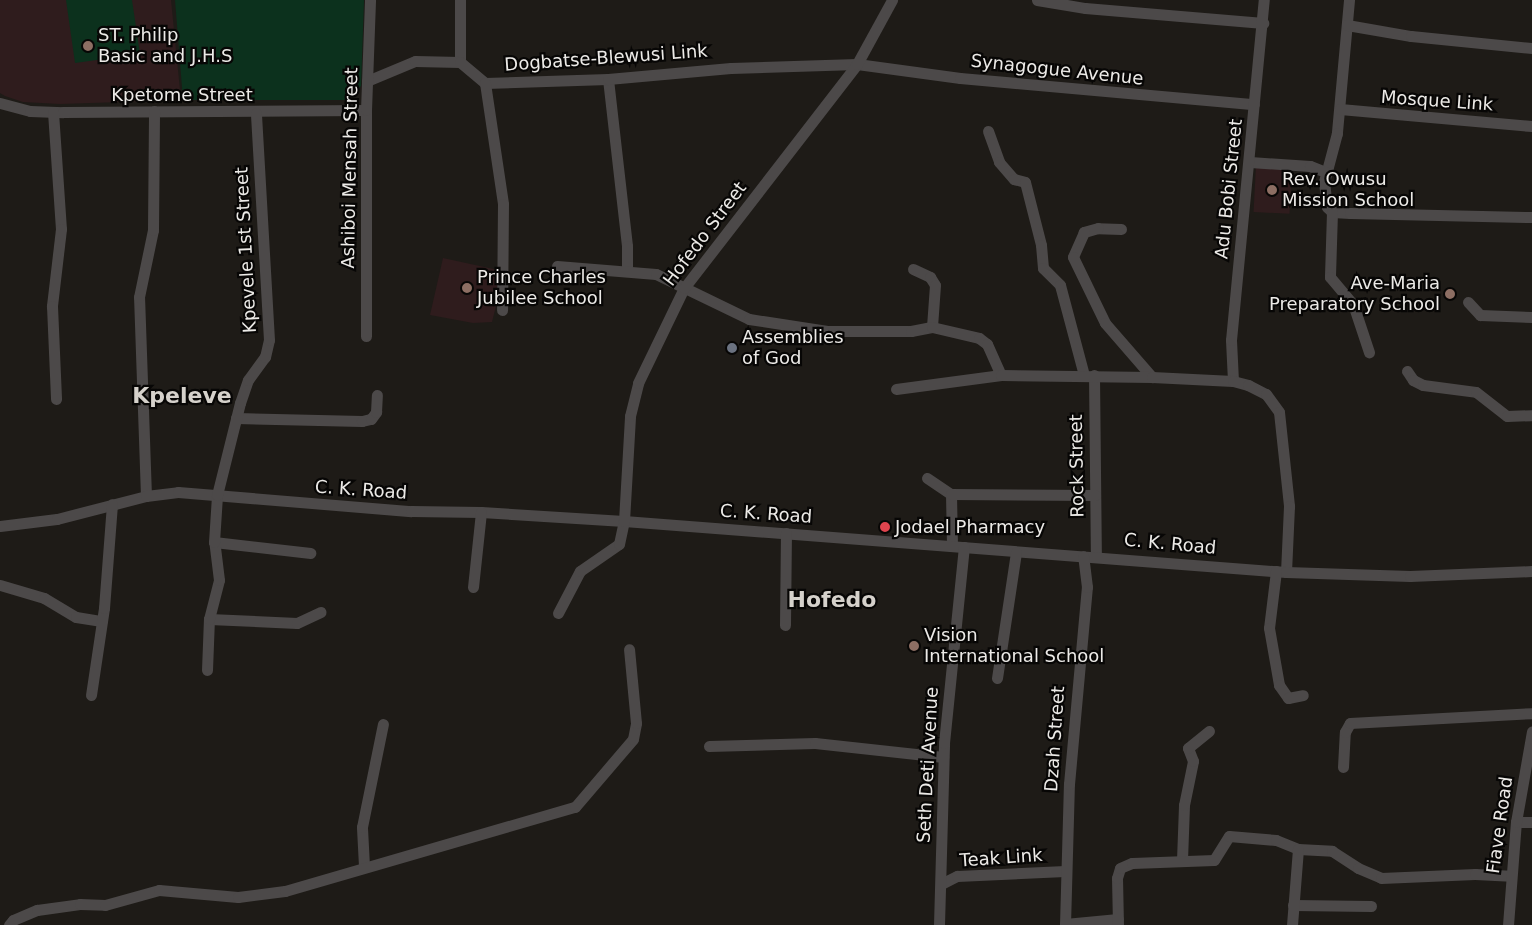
<!DOCTYPE html>
<html>
<head>
<meta charset="utf-8">
<style>
  body { margin:0 }
  #map { position:relative; width:1532px; height:925px; overflow:hidden; background:#1e1b17; font-family:"DejaVu Sans",sans-serif }
  div>[style] { position:absolute }
  .education>* { inset:0; background:#2f1c1d; transform-origin:0 0 }
  .green>* { inset:0; background:#0c311d }
  .minor>* { height:11px; margin:-5.5px; padding:0 5.5px; transform-origin:5.5px; border-radius:5.5px; background:#4c4949 }
  .dots>* { width:14px; height:14px; translate:-50% -50%; box-sizing:border-box; border:2px solid #070605; border-radius:50% }
  span { translate:-50% -50%; white-space:nowrap; text-align:center; line-height:1.15; -webkit-text-stroke:4.5px #070605; paint-order:stroke }
  .poi-label { font-size:18px; color:#eceae7 }
  .left { translate:0 -50%; text-align:left }
  .right { translate:-100% -50%; text-align:right }
  .street-label { font-size:18px; color:#eceae7 }
  .district-label { font-size:22px; color:#d5d1cb; font-weight:700 }
</style>
</head>
<body>
<div id="map">
  <div class="education">
    <div style="clip-path:polygon(0 0,171px 0,181px 100px,60px 104px,23px 102px,5px 96px,0 93px)"></div>
    <div style="left:1256px;top:165px;width:36px;height:47px;rotate:3deg"></div>
    <div style="clip-path:polygon(443px 258px,498px 270px,496px 306px,492px 322px,473px 323px,430px 315px)"></div>
  </div>
  <div class="green">
    <div style="clip-path:polygon(66px 0,132px 0,140px 54px,75px 63px)"></div>
    <div style="clip-path:polygon(175px 0,364px 0,361px 86px,347px 100px,183px 100px)"></div>
  </div>
  <div class="minor">
    <div style="left:1037px;top:0;width:49px;rotate:9.5deg"></div>
    <div style="left:1085px;top:8px;width:179px;rotate:4.8deg"></div>
    <div style="left:1349px;top:0;width:134px;rotate:95.2deg"></div>
    <div style="left:1337px;top:133px;width:51px;rotate:104.9deg"></div>
    <div style="left:1324px;top:182px;width:25px;rotate:83deg"></div>
    <div style="left:1327px;top:207px;width:7px;rotate:45deg"></div>
    <div style="left:1332px;top:212px;width:18px;rotate:3deg"></div>
    <div style="left:1350px;top:213px;width:182px;rotate:1.3deg"></div>
    <div style="left:1347px;top:25px;width:65px;rotate:9.8deg"></div>
    <div style="left:1411px;top:36px;width:122px;rotate:5.7deg"></div>
    <div style="left:460px;top:62px;width:62px;rotate:-90deg"></div>
    <div style="left:608px;top:79px;width:168px;rotate:83.5deg"></div>
    <div style="left:627px;top:246px;width:25px;rotate:90deg"></div>
    <div style="left:367px;top:81px;width:52px;rotate:-22.6deg"></div>
    <div style="left:415px;top:61px;width:45px;rotate:1.3deg"></div>
    <div style="left:460px;top:62px;width:33px;rotate:40deg"></div>
    <div style="left:485px;top:83px;width:123px;rotate:-1.9deg"></div>
    <div style="left:608px;top:79px;width:123px;rotate:-5.1deg"></div>
    <div style="left:731px;top:68px;width:126px;rotate:-1.8deg"></div>
    <div style="left:857px;top:64px;width:104px;rotate:7.7deg"></div>
    <div style="left:960px;top:78px;width:295px;rotate:5.1deg"></div>
    <div style="left:485px;top:83px;width:122px;rotate:81.5deg"></div>
    <div style="left:503px;top:204px;width:106px;rotate:90.5deg"></div>
    <div style="left:0;top:103px;width:31px;rotate:15deg"></div>
    <div style="left:30px;top:111px;width:33px;rotate:2deg"></div>
    <div style="left:63px;top:112px;width:303px;rotate:-0.4deg"></div>
    <div style="left:1340px;top:109px;width:193px;rotate:5.1deg"></div>
    <div style="left:53px;top:112px;width:117px;rotate:86.1deg"></div>
    <div style="left:61px;top:229px;width:78px;rotate:96.7deg"></div>
    <div style="left:52px;top:306px;width:93px;rotate:87.5deg"></div>
    <div style="left:988px;top:131px;width:33px;rotate:70deg"></div>
    <div style="left:999px;top:162px;width:23px;rotate:49deg"></div>
    <div style="left:1014px;top:179px;width:11px;rotate:15deg"></div>
    <div style="left:1025px;top:182px;width:65px;rotate:75.7deg"></div>
    <div style="left:1041px;top:245px;width:23px;rotate:85deg"></div>
    <div style="left:1043px;top:268px;width:24px;rotate:45deg"></div>
    <div style="left:1060px;top:285px;width:93px;rotate:75.1deg"></div>
    <div style="left:1250px;top:162px;width:60px;rotate:3.8deg"></div>
    <div style="left:1310px;top:166px;width:17px;rotate:21deg"></div>
    <div style="left:1332px;top:212px;width:65px;rotate:91.8deg"></div>
    <div style="left:1330px;top:277px;width:35px;rotate:50deg"></div>
    <div style="left:1353px;top:304px;width:51px;rotate:71.6deg"></div>
    <div style="left:1121px;top:229px;width:23px;rotate:-178deg"></div>
    <div style="left:1098px;top:228px;width:15px;rotate:164deg"></div>
    <div style="left:1084px;top:232px;width:27px;rotate:114deg"></div>
    <div style="left:1073px;top:257px;width:73px;rotate:64.1deg"></div>
    <div style="left:1105px;top:323px;width:72px;rotate:49deg"></div>
    <div style="left:557px;top:266px;width:99px;rotate:4.6deg"></div>
    <div style="left:656px;top:274px;width:103px;rotate:25.8deg"></div>
    <div style="left:749px;top:319px;width:79px;rotate:8.7deg"></div>
    <div style="left:827px;top:331px;width:84px"></div>
    <div style="left:911px;top:331px;width:21px;rotate:-11deg"></div>
    <div style="left:913px;top:269px;width:19px;rotate:25deg"></div>
    <div style="left:930px;top:277px;width:9px;rotate:58deg"></div>
    <div style="left:935px;top:285px;width:42px;rotate:94.1deg"></div>
    <div style="left:932px;top:327px;width:48px;rotate:13.2deg"></div>
    <div style="left:979px;top:338px;width:10px;rotate:37deg"></div>
    <div style="left:987px;top:344px;width:34px;rotate:66deg"></div>
    <div style="left:1468px;top:302px;width:18px;rotate:47deg"></div>
    <div style="left:1480px;top:315px;width:52px;rotate:2.2deg"></div>
    <div style="left:366px;top:336px;width:226px;rotate:-90deg"></div>
    <div style="left:366px;top:110px;width:110px;rotate:-87.9deg"></div>
    <div style="left:1407px;top:371px;width:11px;rotate:56deg"></div>
    <div style="left:1413px;top:380px;width:11px;rotate:27deg"></div>
    <div style="left:1423px;top:385px;width:53px;rotate:7.5deg"></div>
    <div style="left:1476px;top:392px;width:39px;rotate:38deg"></div>
    <div style="left:1507px;top:416px;width:25px;rotate:-2deg"></div>
    <div style="left:1094px;top:375px;width:181px;rotate:89.4deg"></div>
    <div style="left:1233px;top:381px;width:41px;rotate:-92.8deg"></div>
    <div style="left:1231px;top:340px;width:342px;rotate:-84.5deg"></div>
    <div style="left:896px;top:389px;width:106px;rotate:-7.6deg"></div>
    <div style="left:1001px;top:375px;width:151px;rotate:0.8deg"></div>
    <div style="left:1152px;top:377px;width:81px;rotate:2.8deg"></div>
    <div style="left:1233px;top:381px;width:16px;rotate:15deg"></div>
    <div style="left:1248px;top:385px;width:20px;rotate:27deg"></div>
    <div style="left:1266px;top:394px;width:22px;rotate:54deg"></div>
    <div style="left:1279px;top:412px;width:95px;rotate:83.9deg"></div>
    <div style="left:1289px;top:506px;width:66px;rotate:92.6deg"></div>
    <div style="left:236px;top:418px;width:126px;rotate:1.4deg"></div>
    <div style="left:362px;top:421px;width:9px;rotate:-13deg"></div>
    <div style="left:371px;top:419px;width:9px;rotate:-54deg"></div>
    <div style="left:376px;top:412px;width:17px;rotate:-87deg"></div>
    <div style="left:927px;top:478px;width:29px;rotate:34deg"></div>
    <div style="left:951px;top:494px;width:52px;rotate:88.9deg"></div>
    <div style="left:951px;top:494px;width:144px;rotate:0.4deg"></div>
    <div style="left:146px;top:496px;width:199px;rotate:-92deg"></div>
    <div style="left:139px;top:297px;width:68px;rotate:-78.2deg"></div>
    <div style="left:153px;top:230px;width:119px;rotate:-89.5deg"></div>
    <div style="left:0;top:526px;width:57px;rotate:-7deg"></div>
    <div style="left:57px;top:519px;width:92px;rotate:-14.5deg"></div>
    <div style="left:146px;top:496px;width:32px;rotate:-7deg"></div>
    <div style="left:178px;top:492px;width:234px;rotate:4.7deg"></div>
    <div style="left:411px;top:511px;width:70px;rotate:0.8deg"></div>
    <div style="left:481px;top:512px;width:143px;rotate:3.6deg"></div>
    <div style="left:624px;top:521px;width:664px;rotate:4.41deg"></div>
    <div style="left:1286px;top:572px;width:124px;rotate:1.8deg"></div>
    <div style="left:1410px;top:576px;width:122px;rotate:-2.3deg"></div>
    <div style="left:214px;top:542px;width:97px;rotate:6.5deg"></div>
    <div style="left:1276px;top:571px;width:57px;rotate:97deg"></div>
    <div style="left:1269px;top:628px;width:58px;rotate:80deg"></div>
    <div style="left:1279px;top:685px;width:16px;rotate:55deg"></div>
    <div style="left:1288px;top:698px;width:15px;rotate:-11deg"></div>
    <div style="left:0;top:585px;width:46px;rotate:16.5deg"></div>
    <div style="left:44px;top:598px;width:37px;rotate:31deg"></div>
    <div style="left:76px;top:617px;width:26px;rotate:9deg"></div>
    <div style="left:473px;top:587px;width:75px;rotate:-83.9deg"></div>
    <div style="left:558px;top:613px;width:47px;rotate:-62.4deg"></div>
    <div style="left:580px;top:571px;width:47px;rotate:-34.7deg"></div>
    <div style="left:619px;top:544px;width:24px;rotate:-78deg"></div>
    <div style="left:624px;top:521px;width:105px;rotate:-86.7deg"></div>
    <div style="left:630px;top:416px;width:34px;rotate:-76deg"></div>
    <div style="left:638px;top:383px;width:106px;rotate:-64.2deg"></div>
    <div style="left:684px;top:288px;width:283px;rotate:-52.3deg"></div>
    <div style="left:857px;top:64px;width:73px;rotate:-61.3deg"></div>
    <div style="left:209px;top:619px;width:88px;rotate:2.6deg"></div>
    <div style="left:297px;top:623px;width:26px;rotate:-25deg"></div>
    <div style="left:785px;top:625px;width:92px;rotate:-89.4deg"></div>
    <div style="left:207px;top:670px;width:51px;rotate:-87.8deg"></div>
    <div style="left:209px;top:619px;width:40px;rotate:-75.6deg"></div>
    <div style="left:219px;top:580px;width:38px;rotate:-97deg"></div>
    <div style="left:214px;top:542px;width:47px;rotate:-86.3deg"></div>
    <div style="left:217px;top:495px;width:95px;rotate:-76deg"></div>
    <div style="left:240px;top:403px;width:24px;rotate:-71deg"></div>
    <div style="left:248px;top:380px;width:29px;rotate:-54deg"></div>
    <div style="left:265px;top:357px;width:17px;rotate:-77deg"></div>
    <div style="left:269px;top:340px;width:227px;rotate:-93.3deg"></div>
    <div style="left:997px;top:678px;width:127px;rotate:-81.4deg"></div>
    <div style="left:91px;top:695px;width:88px;rotate:-81.5deg"></div>
    <div style="left:104px;top:608px;width:104px;rotate:-85.6deg"></div>
    <div style="left:709px;top:746px;width:106px;rotate:-1.6deg"></div>
    <div style="left:815px;top:743px;width:129px;rotate:6.2deg"></div>
    <div style="left:1343px;top:767px;width:35px;rotate:-87deg"></div>
    <div style="left:1345px;top:732px;width:10px;rotate:-61deg"></div>
    <div style="left:1350px;top:723px;width:182px;rotate:-3.1deg"></div>
    <div style="left:1516px;top:822px;width:16px"></div>
    <div style="left:1182px;top:860px;width:55px;rotate:-87.9deg"></div>
    <div style="left:1184px;top:805px;width:45px;rotate:-78.4deg"></div>
    <div style="left:1193px;top:761px;width:14px;rotate:-111deg"></div>
    <div style="left:1188px;top:748px;width:27px;rotate:-39deg"></div>
    <div style="left:364px;top:866px;width:39px;rotate:-93deg"></div>
    <div style="left:362px;top:827px;width:105px;rotate:-78.5deg"></div>
    <div style="left:941px;top:884px;width:18px;rotate:-27deg"></div>
    <div style="left:957px;top:876px;width:108px;rotate:-2.7deg"></div>
    <div style="left:1293px;top:905px;width:78px;rotate:0.7deg"></div>
    <div style="left:1065px;top:924px;width:53px;rotate:-5.4deg"></div>
    <div style="left:9px;top:925px;width:6px;rotate:-51deg"></div>
    <div style="left:13px;top:920px;width:26px;rotate:-23deg"></div>
    <div style="left:37px;top:910px;width:43px;rotate:-7.9deg"></div>
    <div style="left:80px;top:904px;width:25px;rotate:2deg"></div>
    <div style="left:105px;top:905px;width:56px;rotate:-15.5deg"></div>
    <div style="left:159px;top:890px;width:79px;rotate:5.1deg"></div>
    <div style="left:238px;top:897px;width:47px;rotate:-7.3deg"></div>
    <div style="left:285px;top:891px;width:302px;rotate:-16.2deg"></div>
    <div style="left:575px;top:807px;width:89px;rotate:-49.5deg"></div>
    <div style="left:633px;top:739px;width:16px;rotate:-79deg"></div>
    <div style="left:636px;top:723px;width:74px;rotate:-95.4deg"></div>
    <div style="left:939px;top:925px;width:182px;rotate:-88.4deg"></div>
    <div style="left:944px;top:743px;width:197px;rotate:-84.2deg"></div>
    <div style="left:1065px;top:925px;width:141px;rotate:-88.4deg"></div>
    <div style="left:1069px;top:784px;width:198px;rotate:-84.8deg"></div>
    <div style="left:1087px;top:587px;width:31px;rotate:-97deg"></div>
    <div style="left:1118px;top:925px;width:47px;rotate:-91.2deg"></div>
    <div style="left:1117px;top:878px;width:10px;rotate:-73deg"></div>
    <div style="left:1120px;top:868px;width:13px;rotate:-23deg"></div>
    <div style="left:1132px;top:863px;width:82px;rotate:-2.1deg"></div>
    <div style="left:1214px;top:860px;width:28px;rotate:-58deg"></div>
    <div style="left:1229px;top:836px;width:47px;rotate:4.9deg"></div>
    <div style="left:1276px;top:840px;width:24px;rotate:22deg"></div>
    <div style="left:1298px;top:849px;width:34px;rotate:3deg"></div>
    <div style="left:1332px;top:851px;width:31px;rotate:33deg"></div>
    <div style="left:1358px;top:868px;width:25px;rotate:23deg"></div>
    <div style="left:1381px;top:878px;width:94px;rotate:-2.4deg"></div>
    <div style="left:1475px;top:874px;width:35px;rotate:3deg"></div>
    <div style="left:1292px;top:925px;width:76px;rotate:-85.5deg"></div>
    <div style="left:1508px;top:925px;width:103px;rotate:-85.6deg"></div>
    <div style="left:1516px;top:822px;width:92px;rotate:-80deg"></div>
  </div>
  <div class="dots">
    <div style="left:88px;top:46px;background:#8d6e63"></div>
    <div style="left:1272px;top:190px;background:#8d6e63"></div>
    <div style="left:467px;top:288px;background:#8d6e63"></div>
    <div style="left:1450px;top:294px;background:#8d6e63"></div>
    <div style="left:732px;top:348px;background:#6b7280"></div>
    <div style="left:885px;top:527px;background:#e0444e"></div>
    <div style="left:914px;top:646px;background:#8d6e63"></div>
  </div>
  <div class="poi-label">
    <span class="left" style="left:98px;top:46px">ST. Philip<br>Basic and J.H.S</span>
    <span class="left" style="left:1282px;top:190px">Rev. Owusu<br>Mission School</span>
    <span class="left" style="left:477px;top:288px">Prince Charles<br>Jubilee School</span>
    <span class="right" style="left:1440px;top:294px">Ave-Maria<br>Preparatory School</span>
    <span class="left" style="left:742px;top:348px">Assemblies<br>of God</span>
    <span class="left" style="left:895px;top:527px">Jodael Pharmacy</span>
    <span class="left" style="left:924px;top:646px">Vision<br>International School</span>
  </div>
  <div class="street-label">
    <span style="left:606px;top:58px;rotate:-4deg">Dogbatse-Blewusi Link</span>
    <span style="left:1057px;top:70px;rotate:6deg">Synagogue Avenue</span>
    <span style="left:182px;top:95px">Kpetome Street</span>
    <span style="left:1437px;top:101px;rotate:4deg">Mosque Link</span>
    <span style="left:350px;top:168px;rotate:-89deg">Ashiboi Mensah Street</span>
    <span style="left:1229px;top:189px;rotate:-84deg">Adu Bobi Street</span>
    <span style="left:705px;top:234px;rotate:-53deg">Hofedo Street</span>
    <span style="left:246px;top:250px;rotate:-93deg">Kpevele 1st Street</span>
    <span style="left:1077px;top:466px;rotate:-91deg">Rock Street</span>
    <span style="left:361px;top:490px;rotate:4deg">C. K. Road</span>
    <span style="left:766px;top:514px;rotate:4deg">C. K. Road</span>
    <span style="left:1170px;top:544px;rotate:5deg">C. K. Road</span>
    <span style="left:1055px;top:739px;rotate:-86deg">Dzah Street</span>
    <span style="left:928px;top:765px;rotate:-87deg">Seth Deti Avenue</span>
    <span style="left:1500px;top:825px;rotate:-82deg">Fiave Road</span>
    <span style="left:1001px;top:858px;rotate:-4deg">Teak Link</span>
  </div>
  <div class="district-label">
    <span style="left:182px;top:396px">Kpeleve</span>
    <span style="left:832px;top:600px">Hofedo</span>
  </div>
</div>
</body>
</html>
